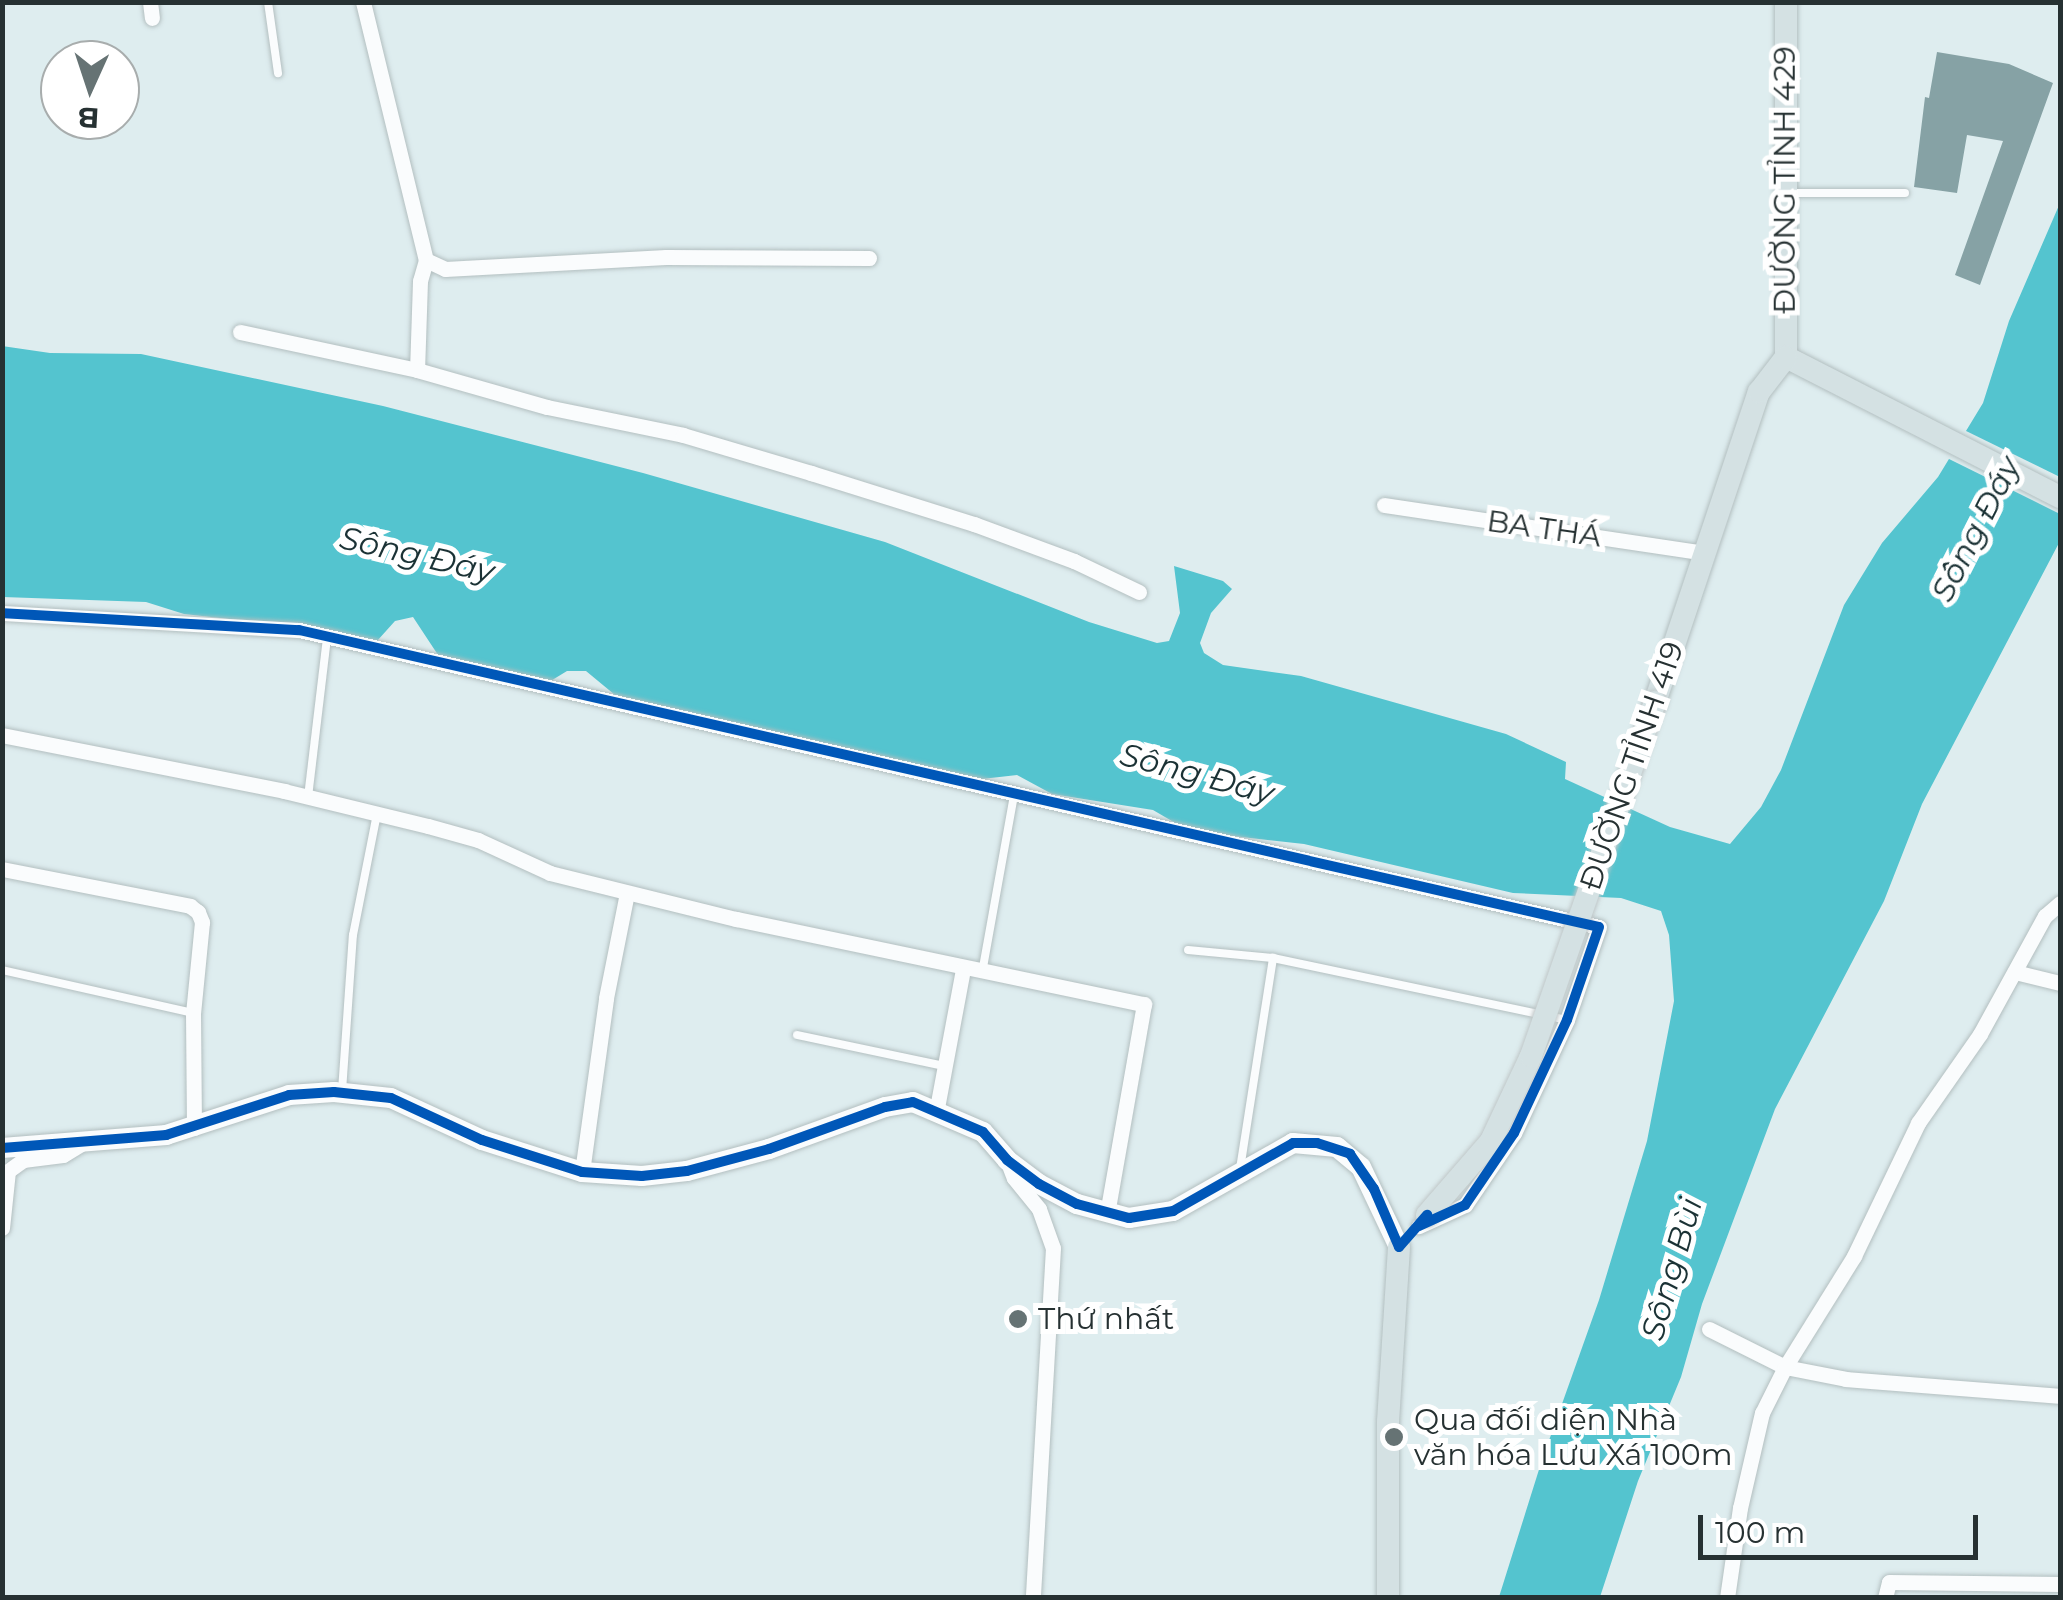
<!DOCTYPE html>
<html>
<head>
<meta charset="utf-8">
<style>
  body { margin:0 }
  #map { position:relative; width:2063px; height:1600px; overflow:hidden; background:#deedef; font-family:Montserrat,sans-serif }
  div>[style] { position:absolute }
  .water>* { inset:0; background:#54c4cf }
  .pier>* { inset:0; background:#deedef }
  .building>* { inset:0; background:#86a2a5 }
  .roads { filter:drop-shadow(0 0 2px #b3bfc0) drop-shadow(0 0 2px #b3bfc0) }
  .lane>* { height:8px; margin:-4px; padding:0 4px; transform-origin:4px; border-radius:4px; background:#fafcfd }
  .street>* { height:15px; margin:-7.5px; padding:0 7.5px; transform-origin:7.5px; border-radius:7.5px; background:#fafcfd }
  .secondary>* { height:20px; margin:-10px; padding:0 10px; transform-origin:10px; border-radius:10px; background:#fafcfd }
  .primary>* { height:22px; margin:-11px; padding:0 11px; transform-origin:11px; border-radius:11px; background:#d4e1e3 }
  .bridges { filter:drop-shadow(0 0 2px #c0c7c8) drop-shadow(0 0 2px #c0c7c8) }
  .primary-bridge>* { height:22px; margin:-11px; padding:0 11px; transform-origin:11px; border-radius:11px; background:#d4e1e3 }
  .cycleway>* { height:10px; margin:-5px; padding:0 5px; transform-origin:5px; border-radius:5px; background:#0057b8 }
  .dots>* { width:28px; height:28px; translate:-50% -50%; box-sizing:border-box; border:5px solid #fff; border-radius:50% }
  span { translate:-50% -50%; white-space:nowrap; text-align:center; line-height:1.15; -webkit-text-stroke:10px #fff; paint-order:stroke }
  .street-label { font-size:30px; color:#263132 }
  .poi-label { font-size:30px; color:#263132 }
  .left { translate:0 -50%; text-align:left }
  .water-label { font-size:32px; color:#1b3235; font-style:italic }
  .frame { position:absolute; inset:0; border:5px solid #263132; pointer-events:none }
  .north { position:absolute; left:40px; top:40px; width:100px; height:100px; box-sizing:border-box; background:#fff; border:2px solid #a8adad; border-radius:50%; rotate:183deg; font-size:28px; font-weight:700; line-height:40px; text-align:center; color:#263132 }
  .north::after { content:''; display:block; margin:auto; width:35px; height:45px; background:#667374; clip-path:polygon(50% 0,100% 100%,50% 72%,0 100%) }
  .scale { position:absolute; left:1698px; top:1515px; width:280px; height:45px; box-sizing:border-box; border:5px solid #263132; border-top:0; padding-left:12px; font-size:30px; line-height:35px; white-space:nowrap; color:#263132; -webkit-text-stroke:8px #fff; paint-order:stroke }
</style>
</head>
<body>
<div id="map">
  <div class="water">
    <div style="clip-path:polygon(2060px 203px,2060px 541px,1922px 804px,1884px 901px,1775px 1109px,1702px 1304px,1681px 1377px,1638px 1481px,1600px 1597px,1499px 1597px,1542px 1460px,1599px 1300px,1647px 1141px,1674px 1001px,1669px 935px,1661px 911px,1621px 898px,1513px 893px,1304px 844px,1189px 831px,1153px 810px,1052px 794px,1017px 775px,982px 779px,615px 695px,586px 671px,567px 671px,544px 685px,440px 658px,413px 617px,395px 621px,377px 641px,327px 630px,184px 614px,146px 602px,3px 597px,2px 346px,50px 353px,141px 354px,383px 406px,643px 473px,885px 542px,1089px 622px,1157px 643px,1169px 641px,1180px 613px,1174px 566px,1223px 581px,1232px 589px,1211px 613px,1200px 643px,1204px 653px,1223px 665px,1301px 676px,1506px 734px,1566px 762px,1565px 779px,1670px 827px,1730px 844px,1761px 807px,1781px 770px,1844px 605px,1882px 543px,1938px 477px,1983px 403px,2009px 321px)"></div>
  </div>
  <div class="pier">
    <div style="clip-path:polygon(1962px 429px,2060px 477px,2060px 514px,1945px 457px)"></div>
  </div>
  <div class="building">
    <div style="clip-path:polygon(1937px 52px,2009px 64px,2053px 83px,1980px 285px,1955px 275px,2003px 141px,1967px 135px,1957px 193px,1914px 187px,1925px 97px,1929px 98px)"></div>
  </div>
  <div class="roads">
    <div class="lane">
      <div style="left:268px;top:2px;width:72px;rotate:82deg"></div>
      <div style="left:1788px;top:193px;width:117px"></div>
      <div style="left:308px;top:797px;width:161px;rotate:-83.2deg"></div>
      <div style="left:1188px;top:950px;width:85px;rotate:5.4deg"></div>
      <div style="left:1273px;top:958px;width:300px;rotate:11.9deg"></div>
      <div style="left:2px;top:970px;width:196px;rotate:12.7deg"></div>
      <div style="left:982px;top:973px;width:181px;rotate:-79.8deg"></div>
      <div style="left:797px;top:1035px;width:150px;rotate:11.9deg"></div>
      <div style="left:342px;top:1091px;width:156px;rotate:-86deg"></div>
      <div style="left:353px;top:935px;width:123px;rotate:-78.8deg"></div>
      <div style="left:1240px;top:1169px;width:214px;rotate:-81.1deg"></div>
    </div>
    <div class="street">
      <div style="left:150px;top:2px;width:16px;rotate:83deg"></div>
      <div style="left:363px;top:2px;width:266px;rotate:76.3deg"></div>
      <div style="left:426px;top:260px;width:22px;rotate:106deg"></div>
      <div style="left:420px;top:281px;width:89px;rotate:91.9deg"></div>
      <div style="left:417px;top:370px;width:135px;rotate:15.9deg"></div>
      <div style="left:547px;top:407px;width:139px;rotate:11.6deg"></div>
      <div style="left:683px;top:435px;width:134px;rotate:16.5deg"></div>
      <div style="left:811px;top:473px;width:171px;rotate:17.4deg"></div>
      <div style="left:974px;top:524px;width:107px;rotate:20.3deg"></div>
      <div style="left:1074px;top:561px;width:72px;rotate:25.5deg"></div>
      <div style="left:426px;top:260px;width:21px;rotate:25deg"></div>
      <div style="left:445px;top:269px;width:221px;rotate:-3.1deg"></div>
      <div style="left:666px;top:257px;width:203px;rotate:0.3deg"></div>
      <div style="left:240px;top:332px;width:181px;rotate:12.1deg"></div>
      <div style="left:1384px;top:505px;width:325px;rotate:8.5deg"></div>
      <div style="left:2px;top:613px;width:297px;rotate:3.3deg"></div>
      <div style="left:299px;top:630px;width:1333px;rotate:12.87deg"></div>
      <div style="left:1599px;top:927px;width:98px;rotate:109deg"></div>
      <div style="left:1567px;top:1020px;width:125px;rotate:115.1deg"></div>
      <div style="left:1514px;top:1133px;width:87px;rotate:124.2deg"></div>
      <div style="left:1465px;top:1205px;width:51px;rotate:155.5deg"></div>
      <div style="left:2px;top:735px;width:288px;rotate:11.2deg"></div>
      <div style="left:284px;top:791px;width:148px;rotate:13.7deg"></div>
      <div style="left:428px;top:826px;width:52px;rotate:15.6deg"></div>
      <div style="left:478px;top:840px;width:79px;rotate:24.6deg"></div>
      <div style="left:550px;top:873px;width:192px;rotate:13.9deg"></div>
      <div style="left:736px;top:919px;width:417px;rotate:11.8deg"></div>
      <div style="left:1144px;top:1004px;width:212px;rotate:100deg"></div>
      <div style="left:2px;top:869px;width:192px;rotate:11.1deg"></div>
      <div style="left:190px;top:906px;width:10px;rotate:37deg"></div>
      <div style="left:198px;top:912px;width:11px;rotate:68deg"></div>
      <div style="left:202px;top:922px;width:91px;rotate:95.6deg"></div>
      <div style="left:193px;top:1013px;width:115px;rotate:89.5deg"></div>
      <div style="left:2015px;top:972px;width:46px;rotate:13.7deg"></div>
      <div style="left:937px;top:1108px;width:141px;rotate:-79.4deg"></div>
      <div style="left:1007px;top:1160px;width:19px;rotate:69deg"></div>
      <div style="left:1014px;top:1178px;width:40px;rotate:51deg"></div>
      <div style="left:1039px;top:1209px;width:41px;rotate:70.3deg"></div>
      <div style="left:1053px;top:1248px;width:351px;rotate:93.3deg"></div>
      <div style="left:582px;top:1172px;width:176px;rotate:-82.1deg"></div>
      <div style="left:606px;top:998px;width:107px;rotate:-78.7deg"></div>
      <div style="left:2px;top:1228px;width:57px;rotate:-84deg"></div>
      <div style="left:8px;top:1171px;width:19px;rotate:-36deg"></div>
      <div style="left:23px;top:1160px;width:40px;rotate:-7.1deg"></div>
      <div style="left:63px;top:1155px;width:21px;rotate:-31deg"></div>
      <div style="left:1709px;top:1329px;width:85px;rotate:26.6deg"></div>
      <div style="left:1785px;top:1367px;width:62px;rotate:11.1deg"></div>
      <div style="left:1846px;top:1379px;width:215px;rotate:4.5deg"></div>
      <div style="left:1727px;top:1598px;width:91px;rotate:-81.8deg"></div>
      <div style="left:1740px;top:1508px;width:98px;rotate:-77deg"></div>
      <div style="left:1762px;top:1413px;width:51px;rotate:-63.4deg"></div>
      <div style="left:1785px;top:1367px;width:131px;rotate:-58.1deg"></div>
      <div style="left:1854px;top:1256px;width:148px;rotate:-64.3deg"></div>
      <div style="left:1918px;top:1123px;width:108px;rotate:-55.1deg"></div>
      <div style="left:1980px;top:1034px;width:135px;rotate:-61.2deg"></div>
      <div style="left:2045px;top:916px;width:20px;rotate:-41deg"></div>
      <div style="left:1885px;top:1598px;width:16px;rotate:-76deg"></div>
      <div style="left:1889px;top:1582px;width:171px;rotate:0.7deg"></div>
    </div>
    <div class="secondary">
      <div style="left:2px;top:1148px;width:165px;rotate:-4.5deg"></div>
      <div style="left:166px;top:1135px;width:129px;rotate:-18deg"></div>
      <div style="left:289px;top:1095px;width:45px;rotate:-3.8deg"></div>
      <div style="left:334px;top:1092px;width:57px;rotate:6deg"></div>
      <div style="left:391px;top:1098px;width:100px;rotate:24.8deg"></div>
      <div style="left:482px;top:1140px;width:105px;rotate:17.7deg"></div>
      <div style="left:582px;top:1172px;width:60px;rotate:3.8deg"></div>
      <div style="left:642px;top:1176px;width:45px;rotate:-6.3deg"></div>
      <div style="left:687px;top:1171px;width:85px;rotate:-15deg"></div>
      <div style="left:769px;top:1149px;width:123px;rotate:-19.9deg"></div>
      <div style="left:885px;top:1107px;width:28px;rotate:-10deg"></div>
      <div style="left:913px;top:1102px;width:76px;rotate:23.2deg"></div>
      <div style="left:983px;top:1132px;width:37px;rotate:49deg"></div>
      <div style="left:1007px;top:1160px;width:40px;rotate:37deg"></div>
      <div style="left:1039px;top:1184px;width:43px;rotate:27.8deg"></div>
      <div style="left:1077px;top:1204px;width:54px;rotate:15.1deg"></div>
      <div style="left:1129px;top:1218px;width:45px;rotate:-9deg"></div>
      <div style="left:1173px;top:1211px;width:138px;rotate:-29.5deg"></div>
      <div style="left:1293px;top:1143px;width:44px;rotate:5.2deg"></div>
      <div style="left:1337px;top:1147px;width:31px;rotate:40deg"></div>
      <div style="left:1361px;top:1167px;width:89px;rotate:64.6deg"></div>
    </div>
    <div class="primary">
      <div style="left:1786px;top:2px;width:355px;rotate:90deg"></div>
      <div style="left:1786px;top:357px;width:308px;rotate:27.1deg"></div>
      <div style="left:1655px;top:702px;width:327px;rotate:-71.5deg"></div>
      <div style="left:1759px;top:392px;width:44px;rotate:-52.4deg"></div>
      <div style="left:1388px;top:1598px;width:176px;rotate:-90deg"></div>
      <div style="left:1388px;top:1422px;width:175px;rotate:-86.4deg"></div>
    </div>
  </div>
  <div class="bridges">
    <div class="primary-bridge">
      <div style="left:1427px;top:1215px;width:98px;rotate:-49.1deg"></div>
      <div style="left:1491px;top:1141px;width:94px;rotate:-64.8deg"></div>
      <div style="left:1531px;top:1056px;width:375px;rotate:-70.7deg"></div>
    </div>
  </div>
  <div class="cycleway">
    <div style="left:2px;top:613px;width:297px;rotate:3.3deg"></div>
    <div style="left:299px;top:630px;width:1333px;rotate:12.87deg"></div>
    <div style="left:1599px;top:927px;width:98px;rotate:109deg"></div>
    <div style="left:1567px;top:1020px;width:125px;rotate:115.1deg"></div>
    <div style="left:1514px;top:1133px;width:87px;rotate:124.2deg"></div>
    <div style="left:1465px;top:1205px;width:51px;rotate:155.5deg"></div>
    <div style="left:2px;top:1148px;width:165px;rotate:-4.5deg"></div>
    <div style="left:166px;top:1135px;width:129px;rotate:-18deg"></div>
    <div style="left:289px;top:1095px;width:45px;rotate:-3.8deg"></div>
    <div style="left:334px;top:1092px;width:57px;rotate:6deg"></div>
    <div style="left:391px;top:1098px;width:100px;rotate:24.8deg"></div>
    <div style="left:482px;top:1140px;width:105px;rotate:17.7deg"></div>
    <div style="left:582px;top:1172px;width:60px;rotate:3.8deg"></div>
    <div style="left:642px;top:1176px;width:45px;rotate:-6.3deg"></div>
    <div style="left:687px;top:1171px;width:85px;rotate:-15deg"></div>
    <div style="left:769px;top:1149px;width:123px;rotate:-19.9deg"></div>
    <div style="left:885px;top:1107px;width:28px;rotate:-10deg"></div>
    <div style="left:913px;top:1102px;width:76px;rotate:23.2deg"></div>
    <div style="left:983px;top:1132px;width:37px;rotate:49deg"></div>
    <div style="left:1007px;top:1160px;width:40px;rotate:37deg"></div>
    <div style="left:1039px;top:1184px;width:43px;rotate:27.8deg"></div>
    <div style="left:1077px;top:1204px;width:54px;rotate:15.1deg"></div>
    <div style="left:1129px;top:1218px;width:45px;rotate:-9deg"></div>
    <div style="left:1173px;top:1211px;width:138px;rotate:-29.5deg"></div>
    <div style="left:1293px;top:1143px;width:24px"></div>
    <div style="left:1317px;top:1143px;width:35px;rotate:18deg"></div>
    <div style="left:1350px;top:1154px;width:42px;rotate:55.6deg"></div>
    <div style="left:1374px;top:1189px;width:63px;rotate:66.7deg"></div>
    <div style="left:1399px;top:1247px;width:43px;rotate:-48.8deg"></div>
  </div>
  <div class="dots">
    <div style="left:1018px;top:1319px;background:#667374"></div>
    <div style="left:1394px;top:1437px;background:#667374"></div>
  </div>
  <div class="street-label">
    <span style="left:1785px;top:180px;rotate:-90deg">ĐƯỜNG TỈNH 429</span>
    <span style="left:1544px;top:529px;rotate:8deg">BA THÁ</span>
    <span style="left:1632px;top:766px;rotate:-71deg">ĐƯỜNG TỈNH 419</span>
  </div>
  <div class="poi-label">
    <span class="left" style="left:1038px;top:1319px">Thứ nhất</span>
    <span class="left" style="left:1414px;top:1437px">Qua đối diện Nhà<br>văn hóa Lưu Xá 100m</span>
  </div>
  <div class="water-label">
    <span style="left:1976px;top:529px;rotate:-63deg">Sông Đáy</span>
    <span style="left:417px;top:555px;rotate:13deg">Sông Đáy</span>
    <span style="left:1197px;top:774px;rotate:15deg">Sông Đáy</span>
    <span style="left:1672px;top:1269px;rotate:-74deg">Sông Bùi</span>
  </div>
  <div class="frame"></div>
  <div class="north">B</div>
  <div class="scale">100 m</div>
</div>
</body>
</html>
